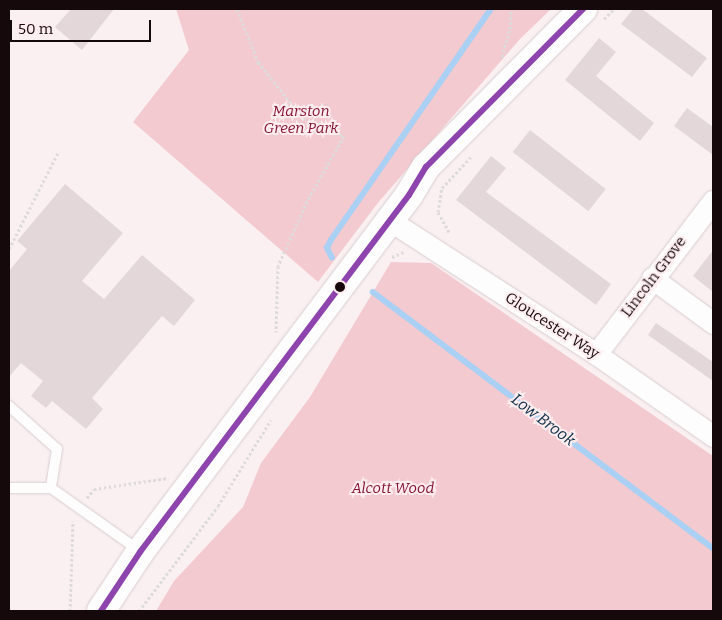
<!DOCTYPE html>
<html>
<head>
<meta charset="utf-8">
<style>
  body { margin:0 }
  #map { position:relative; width:722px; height:620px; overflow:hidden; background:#faf0f2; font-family:Bitter,serif }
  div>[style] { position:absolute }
  .green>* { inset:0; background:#f3cad0 }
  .stream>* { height:5.5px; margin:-2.75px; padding:0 2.75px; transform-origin:2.75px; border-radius:2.75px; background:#aad0f4 }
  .building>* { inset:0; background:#e3d7d9; transform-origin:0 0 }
  .path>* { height:3px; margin-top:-1.5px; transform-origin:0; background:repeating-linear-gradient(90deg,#dddbdb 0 2.5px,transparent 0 5px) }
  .roads { filter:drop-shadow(0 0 1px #d8ccce) drop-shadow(0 0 1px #d8ccce) }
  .lane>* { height:10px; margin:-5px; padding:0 5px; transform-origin:5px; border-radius:5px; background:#fefdfd }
  .street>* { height:21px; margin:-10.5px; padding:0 10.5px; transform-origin:10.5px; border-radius:10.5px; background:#fefdfd }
  .secondary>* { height:28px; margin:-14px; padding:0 14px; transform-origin:14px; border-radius:14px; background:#fefdfd }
  .bus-1>* { height:6px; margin:-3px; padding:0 3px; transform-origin:3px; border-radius:3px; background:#8e44ad }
  .dots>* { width:14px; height:14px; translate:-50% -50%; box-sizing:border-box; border:2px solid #fdedef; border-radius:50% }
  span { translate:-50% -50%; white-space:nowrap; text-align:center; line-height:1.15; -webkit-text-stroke:4px #fdedef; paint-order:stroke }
  .park-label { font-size:15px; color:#861438; font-style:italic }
  .street-label { font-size:15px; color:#15090b }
  .water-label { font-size:16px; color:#103049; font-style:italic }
  .frame { position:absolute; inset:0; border:10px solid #15090b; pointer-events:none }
  .scale { position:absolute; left:10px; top:20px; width:141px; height:22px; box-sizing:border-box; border:2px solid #15090b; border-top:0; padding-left:6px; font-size:15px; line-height:18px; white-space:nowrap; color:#15090b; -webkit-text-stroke:4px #fdedef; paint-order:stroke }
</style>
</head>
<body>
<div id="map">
  <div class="green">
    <div style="clip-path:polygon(176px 9px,551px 9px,520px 39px,377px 204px,318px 282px,133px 122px,189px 50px)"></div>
    <div style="clip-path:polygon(391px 262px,431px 263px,713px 456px,713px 611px,156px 611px,174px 581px,243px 507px,261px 463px,310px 397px)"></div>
  </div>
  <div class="stream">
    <div style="left:332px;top:258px;width:11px;rotate:-117deg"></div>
    <div style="left:327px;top:248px;width:9px;rotate:-63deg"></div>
    <div style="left:331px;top:240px;width:281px;rotate:-55.3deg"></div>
    <div style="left:373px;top:292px;width:426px;rotate:37deg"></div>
  </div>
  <div class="building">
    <div style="clip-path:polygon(71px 9px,114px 9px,82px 50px,55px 27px)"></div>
    <div style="clip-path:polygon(633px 9px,642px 9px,707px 58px,692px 77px,621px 24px)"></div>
    <div style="clip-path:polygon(599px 38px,616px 52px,596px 76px,654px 123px,640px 141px,565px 80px)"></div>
    <div style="clip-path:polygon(687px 108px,713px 127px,713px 155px,674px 126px)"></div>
    <div style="left:530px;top:130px;width:96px;height:28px;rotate:38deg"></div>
    <div style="clip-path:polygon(491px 156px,506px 168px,486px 192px,611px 284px,596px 305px,456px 200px)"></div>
    <div style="clip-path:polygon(65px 184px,123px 233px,82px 281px,104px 299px,142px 255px,195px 300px,174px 326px,162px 316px,92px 398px,103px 409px,86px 429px,52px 401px,46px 408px,31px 396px,43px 381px,21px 363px,9px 377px,9px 271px,27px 249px,17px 241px)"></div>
    <div style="clip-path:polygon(713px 250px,713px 292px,693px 276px)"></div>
    <div style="clip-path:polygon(656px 323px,713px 362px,713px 381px,648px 335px)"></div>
  </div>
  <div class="path">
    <div style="left:237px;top:9px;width:57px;rotate:68.4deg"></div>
    <div style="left:258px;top:62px;width:72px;rotate:51.2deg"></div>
    <div style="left:303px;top:118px;width:45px;rotate:23.7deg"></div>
    <div style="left:344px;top:136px;width:75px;rotate:119.6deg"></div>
    <div style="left:307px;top:201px;width:71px;rotate:114deg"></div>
    <div style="left:278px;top:266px;width:66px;rotate:91.7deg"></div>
    <div style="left:604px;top:19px;width:14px;rotate:-45deg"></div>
    <div style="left:502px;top:57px;width:29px;rotate:-74deg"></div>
    <div style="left:510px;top:29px;width:20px;rotate:-87deg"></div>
    <div style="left:449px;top:232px;width:23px;rotate:-119deg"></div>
    <div style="left:438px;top:212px;width:24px;rotate:-81deg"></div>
    <div style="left:442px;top:188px;width:42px;rotate:-46.9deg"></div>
    <div style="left:9px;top:249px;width:110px;rotate:-63deg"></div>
    <div style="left:392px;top:257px;width:13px;rotate:-23deg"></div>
    <div style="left:87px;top:498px;width:11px;rotate:-52deg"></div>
    <div style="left:94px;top:489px;width:75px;rotate:-8.5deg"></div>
    <div style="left:70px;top:611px;width:90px;rotate:-88.1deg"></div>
    <div style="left:139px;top:611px;width:131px;rotate:-53deg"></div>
    <div style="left:218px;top:506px;width:101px;rotate:-58.4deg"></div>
  </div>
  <div class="roads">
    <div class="lane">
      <div style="left:9px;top:406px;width:64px;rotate:41.9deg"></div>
      <div style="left:57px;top:449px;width:39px;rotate:99deg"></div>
      <div style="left:9px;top:488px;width:42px"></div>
      <div style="left:51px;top:488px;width:109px;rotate:35.3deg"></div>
    </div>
    <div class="street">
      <div style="left:389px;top:220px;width:247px;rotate:32.9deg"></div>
      <div style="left:596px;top:354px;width:143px;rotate:35deg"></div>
      <div style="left:652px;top:278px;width:76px;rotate:36.4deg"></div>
      <div style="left:596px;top:354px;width:193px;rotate:-52.6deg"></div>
    </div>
    <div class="secondary">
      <div style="left:101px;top:611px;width:71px;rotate:-56.5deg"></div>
      <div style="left:140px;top:552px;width:447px;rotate:-53deg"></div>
      <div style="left:409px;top:195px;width:33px;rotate:-59deg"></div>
      <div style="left:426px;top:167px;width:223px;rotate:-45.2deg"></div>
    </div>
  </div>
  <div class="bus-1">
    <div style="left:101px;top:611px;width:71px;rotate:-56.5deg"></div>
    <div style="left:140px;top:552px;width:447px;rotate:-53deg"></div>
    <div style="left:409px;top:195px;width:33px;rotate:-59deg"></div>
    <div style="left:426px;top:167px;width:223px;rotate:-45.2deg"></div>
  </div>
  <div class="dots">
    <div style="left:340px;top:287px;background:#15090b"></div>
  </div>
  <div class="park-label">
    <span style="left:301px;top:120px">Marston<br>Green Park</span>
    <span style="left:393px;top:489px">Alcott Wood</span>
  </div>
  <div class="street-label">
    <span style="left:654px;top:277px;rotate:-53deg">Lincoln Grove</span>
    <span style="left:552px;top:326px;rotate:33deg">Gloucester Way</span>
  </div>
  <div class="water-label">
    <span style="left:543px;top:420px;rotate:37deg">Low Brook</span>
  </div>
  <div class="frame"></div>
  <div class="scale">50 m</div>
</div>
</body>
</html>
